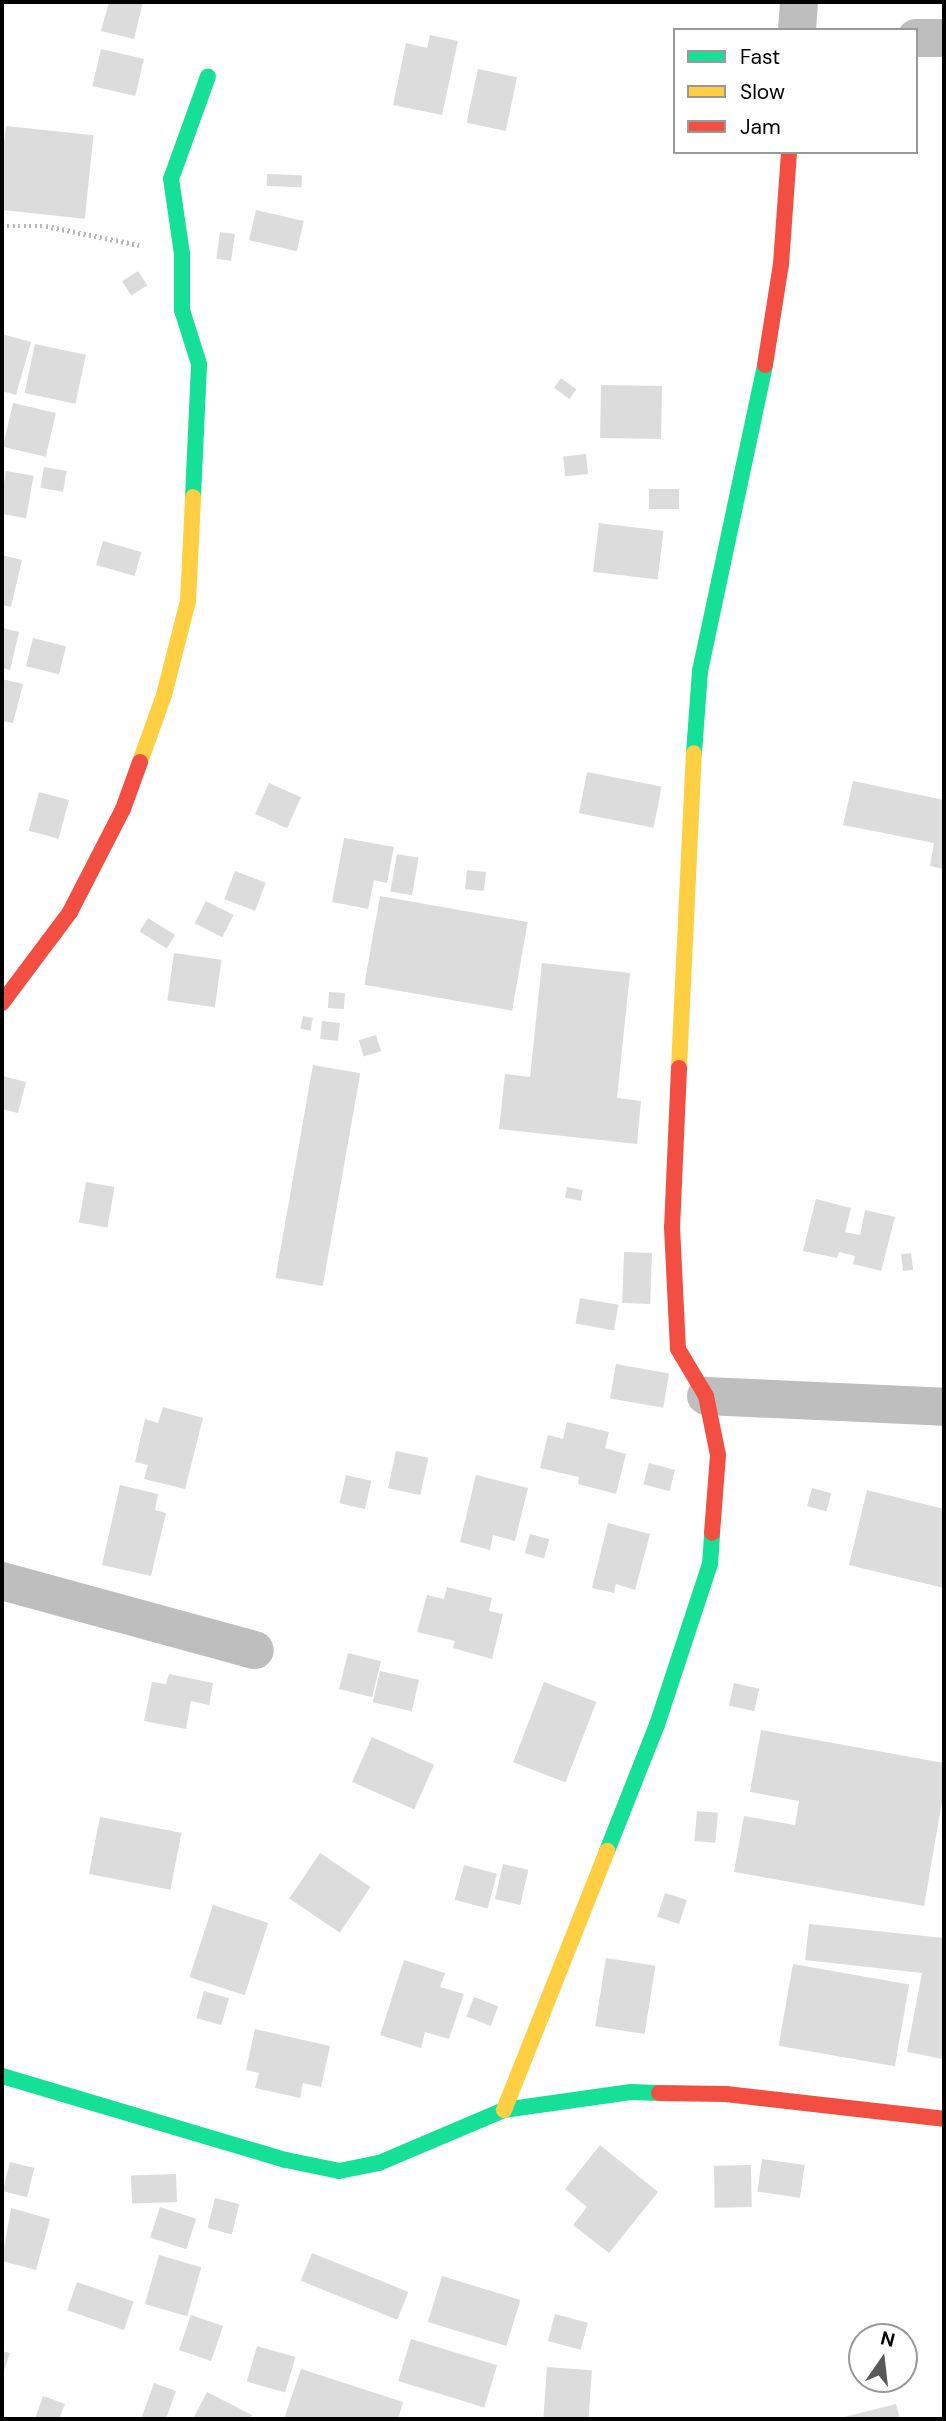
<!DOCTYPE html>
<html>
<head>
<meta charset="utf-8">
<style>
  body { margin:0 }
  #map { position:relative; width:946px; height:2421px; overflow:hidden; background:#fff; font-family:"DM Sans",sans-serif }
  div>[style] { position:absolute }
  .building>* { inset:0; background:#dcdcdc; transform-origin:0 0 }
  .path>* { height:4.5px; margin-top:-2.25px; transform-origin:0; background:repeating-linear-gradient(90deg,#b8b8b8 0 2px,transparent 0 5.5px) }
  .street>* { height:38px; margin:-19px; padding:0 19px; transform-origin:19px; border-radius:19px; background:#bebebe }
  .fast>* { height:16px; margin:-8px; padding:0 8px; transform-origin:8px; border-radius:8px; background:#16e098 }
  .slow>* { height:16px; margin:-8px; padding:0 8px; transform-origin:8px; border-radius:8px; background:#ffcf43 }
  .jam>* { height:16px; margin:-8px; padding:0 8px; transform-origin:8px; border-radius:8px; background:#f24e42 }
  span { translate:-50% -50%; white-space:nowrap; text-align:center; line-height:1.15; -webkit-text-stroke:5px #fff; paint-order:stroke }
  .frame { position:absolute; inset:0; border:4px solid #000; pointer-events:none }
  .legend { position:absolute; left:673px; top:28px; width:245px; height:126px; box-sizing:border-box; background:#fff; border:2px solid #999; margin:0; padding:9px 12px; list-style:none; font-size:21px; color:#000 }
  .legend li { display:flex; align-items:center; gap:14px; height:35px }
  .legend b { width:35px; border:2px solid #999 }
  .north { position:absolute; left:848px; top:2323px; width:70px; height:70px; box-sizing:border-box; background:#fff; border:2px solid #999; border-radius:50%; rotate:14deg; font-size:19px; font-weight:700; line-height:28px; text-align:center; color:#000 }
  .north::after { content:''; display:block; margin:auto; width:24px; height:32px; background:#595959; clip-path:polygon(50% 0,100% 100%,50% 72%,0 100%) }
</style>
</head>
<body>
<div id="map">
  <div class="building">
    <div style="clip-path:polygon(109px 2px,143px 2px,134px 39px,101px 31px)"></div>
    <div style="clip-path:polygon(430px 35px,458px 41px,442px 115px,393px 105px,406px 43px,427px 48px)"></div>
    <div style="left:101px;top:49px;width:44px;height:38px;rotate:13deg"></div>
    <div style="left:478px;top:69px;width:40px;height:55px;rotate:12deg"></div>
    <div style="left:6px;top:126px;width:88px;height:84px;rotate:6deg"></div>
    <div style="left:267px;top:174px;width:35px;height:12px;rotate:2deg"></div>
    <div style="left:256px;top:210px;width:49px;height:31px;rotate:13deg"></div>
    <div style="left:220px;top:232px;width:15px;height:27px;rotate:8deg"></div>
    <div style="left:138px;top:271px;width:17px;height:19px;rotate:57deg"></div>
    <div style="clip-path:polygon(2px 334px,31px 342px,16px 395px,2px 391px)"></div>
    <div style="left:35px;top:344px;width:52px;height:50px;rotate:12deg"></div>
    <div style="left:561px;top:378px;width:19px;height:12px;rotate:36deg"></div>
    <div style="left:601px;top:385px;width:61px;height:53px;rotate:1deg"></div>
    <div style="left:13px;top:403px;width:44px;height:45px;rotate:13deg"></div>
    <div style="left:586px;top:454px;width:20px;height:23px;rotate:84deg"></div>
    <div style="left:44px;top:467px;width:23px;height:21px;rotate:10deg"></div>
    <div style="left:6px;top:471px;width:28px;height:43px;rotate:10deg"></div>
    <div style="left:649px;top:489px;width:30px;height:20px"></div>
    <div style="left:599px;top:523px;width:65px;height:49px;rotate:7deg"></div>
    <div style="left:103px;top:541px;width:40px;height:25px;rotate:16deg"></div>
    <div style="clip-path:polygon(2px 555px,22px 560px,11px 607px,2px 605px)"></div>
    <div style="clip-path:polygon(2px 628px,19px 632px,10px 670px,2px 668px)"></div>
    <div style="left:33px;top:638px;width:34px;height:29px;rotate:14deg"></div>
    <div style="clip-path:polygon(2px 679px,23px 684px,13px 723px,2px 721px)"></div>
    <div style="left:587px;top:772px;width:76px;height:42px;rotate:11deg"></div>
    <div style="clip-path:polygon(853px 781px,944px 800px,944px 869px,930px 866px,934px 843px,843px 825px)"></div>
    <div style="left:269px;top:783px;width:35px;height:34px;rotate:24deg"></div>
    <div style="left:39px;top:792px;width:31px;height:40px;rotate:15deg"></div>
    <div style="clip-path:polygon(344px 838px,394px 847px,387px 883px,374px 880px,368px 909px,332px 902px)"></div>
    <div style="left:397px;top:854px;width:22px;height:38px;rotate:10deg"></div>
    <div style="left:467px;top:870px;width:19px;height:19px;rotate:6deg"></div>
    <div style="left:235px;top:871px;width:33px;height:30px;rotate:21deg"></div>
    <div style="left:380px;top:896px;width:150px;height:90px;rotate:10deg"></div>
    <div style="left:206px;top:901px;width:31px;height:25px;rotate:27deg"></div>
    <div style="left:148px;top:918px;width:32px;height:16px;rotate:32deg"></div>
    <div style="left:174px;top:953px;width:48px;height:48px;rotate:8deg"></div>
    <div style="clip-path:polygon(542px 963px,630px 973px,617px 1098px,641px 1101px,637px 1144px,499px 1129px,505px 1074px,530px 1077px)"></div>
    <div style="left:329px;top:992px;width:16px;height:16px;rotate:4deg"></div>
    <div style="left:303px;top:1016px;width:10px;height:13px;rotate:11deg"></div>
    <div style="left:322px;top:1021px;width:18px;height:18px;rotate:6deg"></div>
    <div style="left:376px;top:1035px;width:17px;height:18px;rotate:73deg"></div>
    <div style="left:313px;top:1065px;width:48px;height:216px;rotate:10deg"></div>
    <div style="clip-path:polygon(2px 1076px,26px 1082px,18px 1113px,2px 1109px)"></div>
    <div style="left:86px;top:1182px;width:29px;height:41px;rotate:10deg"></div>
    <div style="left:567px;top:1187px;width:16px;height:11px;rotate:11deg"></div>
    <div style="clip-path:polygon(816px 1199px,851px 1208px,845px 1232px,860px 1235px,865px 1210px,895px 1217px,881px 1271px,853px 1264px,855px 1256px,839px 1252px,837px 1258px,803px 1251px)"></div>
    <div style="left:624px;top:1252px;width:28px;height:51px;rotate:2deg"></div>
    <div style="left:911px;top:1253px;width:17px;height:10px;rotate:83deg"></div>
    <div style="left:580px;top:1298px;width:39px;height:26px;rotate:10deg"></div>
    <div style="left:616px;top:1364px;width:54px;height:35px;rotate:10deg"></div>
    <div style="clip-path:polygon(163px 1407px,203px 1418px,185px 1489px,144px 1479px,148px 1465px,135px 1462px,145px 1419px,158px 1423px)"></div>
    <div style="clip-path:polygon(567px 1422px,609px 1432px,605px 1448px,626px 1454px,616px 1494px,578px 1484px,579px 1477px,540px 1468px,548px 1435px,563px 1439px)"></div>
    <div style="left:396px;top:1451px;width:33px;height:38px;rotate:12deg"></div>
    <div style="left:649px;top:1463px;width:27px;height:22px;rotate:15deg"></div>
    <div style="left:346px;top:1475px;width:26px;height:29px;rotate:13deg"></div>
    <div style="clip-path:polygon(476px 1475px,528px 1488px,515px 1541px,493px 1535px,490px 1550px,460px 1542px)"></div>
    <div style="clip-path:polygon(120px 1485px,158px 1494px,155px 1510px,166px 1513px,151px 1576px,102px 1565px)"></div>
    <div style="left:812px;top:1488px;width:20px;height:19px;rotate:15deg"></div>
    <div style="clip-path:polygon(867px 1490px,944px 1509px,944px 1588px,849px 1565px)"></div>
    <div style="clip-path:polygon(608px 1523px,650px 1534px,635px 1590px,616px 1584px,614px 1593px,592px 1588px)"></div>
    <div style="left:530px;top:1534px;width:20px;height:20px;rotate:15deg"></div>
    <div style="clip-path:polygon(447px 1587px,492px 1598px,489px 1611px,503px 1614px,492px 1659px,453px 1648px,455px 1641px,417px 1632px,427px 1595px,444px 1599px)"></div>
    <div style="left:348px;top:1653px;width:34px;height:37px;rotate:14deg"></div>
    <div style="left:380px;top:1671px;width:40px;height:32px;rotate:13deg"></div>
    <div style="clip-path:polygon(169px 1674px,213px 1683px,209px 1705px,191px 1701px,186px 1729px,144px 1721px,152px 1682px,166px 1684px)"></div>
    <div style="left:544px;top:1682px;width:56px;height:86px;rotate:21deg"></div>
    <div style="left:734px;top:1683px;width:26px;height:23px;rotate:13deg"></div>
    <div style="clip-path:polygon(761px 1730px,944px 1763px,944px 1790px,924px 1906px,734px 1872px,744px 1816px,795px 1825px,799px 1801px,750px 1792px)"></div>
    <div style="left:372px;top:1737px;width:68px;height:49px;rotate:24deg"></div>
    <div style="left:697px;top:1811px;width:21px;height:30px;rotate:5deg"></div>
    <div style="left:100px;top:1817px;width:83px;height:58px;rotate:11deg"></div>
    <div style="left:320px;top:1853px;width:61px;height:55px;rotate:34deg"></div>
    <div style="left:503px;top:1864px;width:26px;height:36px;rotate:13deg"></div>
    <div style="left:464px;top:1865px;width:34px;height:36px;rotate:15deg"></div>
    <div style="left:665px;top:1893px;width:23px;height:25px;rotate:18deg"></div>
    <div style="left:213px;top:1905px;width:58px;height:76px;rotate:18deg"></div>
    <div style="clip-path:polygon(809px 1924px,944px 1938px,943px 2059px,907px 2052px,922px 1973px,805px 1960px)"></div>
    <div style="left:606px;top:1958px;width:50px;height:69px;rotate:9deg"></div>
    <div style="clip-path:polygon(404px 1960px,445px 1973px,440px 1987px,464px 1994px,449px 2039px,425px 2032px,421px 2048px,380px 2035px)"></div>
    <div style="left:793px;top:1964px;width:118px;height:83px;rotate:10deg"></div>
    <div style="left:204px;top:1991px;width:26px;height:28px;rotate:16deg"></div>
    <div style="left:474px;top:1997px;width:26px;height:21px;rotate:21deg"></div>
    <div style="clip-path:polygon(255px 2029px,330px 2046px,321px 2087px,303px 2083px,300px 2098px,255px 2088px,259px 2073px,246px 2070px)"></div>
    <div style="clip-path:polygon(600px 2145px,658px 2192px,609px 2253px,573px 2225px,587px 2207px,565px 2189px)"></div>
    <div style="left:762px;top:2159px;width:43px;height:33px;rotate:8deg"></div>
    <div style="left:10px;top:2162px;width:25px;height:30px;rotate:14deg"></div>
    <div style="left:751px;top:2165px;width:42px;height:37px;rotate:89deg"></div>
    <div style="left:176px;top:2174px;width:28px;height:45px;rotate:88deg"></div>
    <div style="left:215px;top:2198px;width:25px;height:31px;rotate:14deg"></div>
    <div style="left:160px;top:2207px;width:38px;height:32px;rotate:18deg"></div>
    <div style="clip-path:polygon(11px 2208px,50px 2219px,36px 2270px,2px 2261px)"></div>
    <div style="left:312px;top:2253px;width:104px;height:30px;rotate:22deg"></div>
    <div style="left:159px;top:2255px;width:44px;height:51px;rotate:16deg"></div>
    <div style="left:442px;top:2276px;width:82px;height:48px;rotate:17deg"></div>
    <div style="left:77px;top:2282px;width:60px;height:30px;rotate:19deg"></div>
    <div style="left:555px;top:2314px;width:34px;height:28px;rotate:15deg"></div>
    <div style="left:191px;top:2315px;width:34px;height:37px;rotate:19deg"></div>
    <div style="left:411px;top:2339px;width:90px;height:44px;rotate:17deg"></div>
    <div style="left:257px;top:2346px;width:40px;height:37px;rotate:16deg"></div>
    <div style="clip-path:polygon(2px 2351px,10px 2353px,2px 2376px)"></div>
    <div style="left:547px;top:2367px;width:45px;height:52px;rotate:4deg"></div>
    <div style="clip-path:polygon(301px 2369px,403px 2402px,398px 2419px,284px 2419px)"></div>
    <div style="clip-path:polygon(154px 2383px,176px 2391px,166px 2419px,141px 2419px)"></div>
    <div style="clip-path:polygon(207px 2392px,252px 2415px,249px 2419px,193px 2419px)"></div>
    <div style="clip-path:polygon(43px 2396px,65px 2404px,59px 2419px,35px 2419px)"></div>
    <div style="clip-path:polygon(896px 2404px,900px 2419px,840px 2419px,840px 2418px)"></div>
  </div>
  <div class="path">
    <div style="left:2px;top:226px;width:44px"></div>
    <div style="left:46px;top:226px;width:95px;rotate:11.5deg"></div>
  </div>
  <div class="street">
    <div style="left:797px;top:30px;width:28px;rotate:-86deg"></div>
    <div style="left:916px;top:38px;width:28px"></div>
    <div style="left:706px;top:1396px;width:238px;rotate:2.6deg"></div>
    <div style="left:2px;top:1581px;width:262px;rotate:15.3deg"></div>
  </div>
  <div class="fast">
    <div style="left:193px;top:497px;width:133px;rotate:-87.4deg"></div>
    <div style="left:199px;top:364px;width:57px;rotate:-107.5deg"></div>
    <div style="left:182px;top:310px;width:56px;rotate:-90deg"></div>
    <div style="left:182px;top:254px;width:76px;rotate:-98.3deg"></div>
    <div style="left:171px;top:179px;width:109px;rotate:-70.2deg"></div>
    <div style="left:694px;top:753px;width:82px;rotate:-85.8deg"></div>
    <div style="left:700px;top:671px;width:313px;rotate:-78deg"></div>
    <div style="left:607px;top:1851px;width:136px;rotate:-68.4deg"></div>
    <div style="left:657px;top:1725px;width:169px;rotate:-71.8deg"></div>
    <div style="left:710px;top:1564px;width:31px;rotate:-86deg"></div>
    <div style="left:2px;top:2076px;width:296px;rotate:16.5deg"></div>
    <div style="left:286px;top:2160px;width:54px;rotate:11.7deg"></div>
    <div style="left:339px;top:2171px;width:41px;rotate:-11.3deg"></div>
    <div style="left:379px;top:2163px;width:136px;rotate:-23deg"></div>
    <div style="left:504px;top:2110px;width:128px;rotate:-8.1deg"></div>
    <div style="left:631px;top:2092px;width:28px;rotate:2deg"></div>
  </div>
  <div class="slow">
    <div style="left:140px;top:762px;width:71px;rotate:-70.3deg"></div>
    <div style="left:164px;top:695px;width:97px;rotate:-75.7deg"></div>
    <div style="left:188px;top:601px;width:104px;rotate:-87.2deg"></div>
    <div style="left:679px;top:1068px;width:315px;rotate:-87.3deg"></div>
    <div style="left:504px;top:2110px;width:279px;rotate:-68.3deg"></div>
  </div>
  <div class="jam">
    <div style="left:765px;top:365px;width:102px;rotate:-81deg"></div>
    <div style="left:781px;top:264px;width:112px;rotate:-85.9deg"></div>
    <div style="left:2px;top:1003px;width:114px;rotate:-53.2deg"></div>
    <div style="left:70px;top:912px;width:116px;rotate:-62.8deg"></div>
    <div style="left:123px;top:809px;width:50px;rotate:-70.1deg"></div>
    <div style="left:679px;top:1068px;width:159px;rotate:92.5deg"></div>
    <div style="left:672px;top:1227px;width:122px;rotate:87.2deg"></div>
    <div style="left:678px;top:1349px;width:55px;rotate:59.2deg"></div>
    <div style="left:706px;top:1396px;width:60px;rotate:78.5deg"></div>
    <div style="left:718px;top:1455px;width:78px;rotate:94.4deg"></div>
    <div style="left:659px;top:2093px;width:67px;rotate:0.9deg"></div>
    <div style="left:726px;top:2094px;width:219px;rotate:6.5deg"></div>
  </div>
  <div class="frame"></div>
  <ul class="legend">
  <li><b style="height:9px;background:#16e098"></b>Fast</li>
  <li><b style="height:9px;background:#ffcf43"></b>Slow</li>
  <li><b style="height:9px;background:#f24e42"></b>Jam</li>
  </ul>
  <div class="north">N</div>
</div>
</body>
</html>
